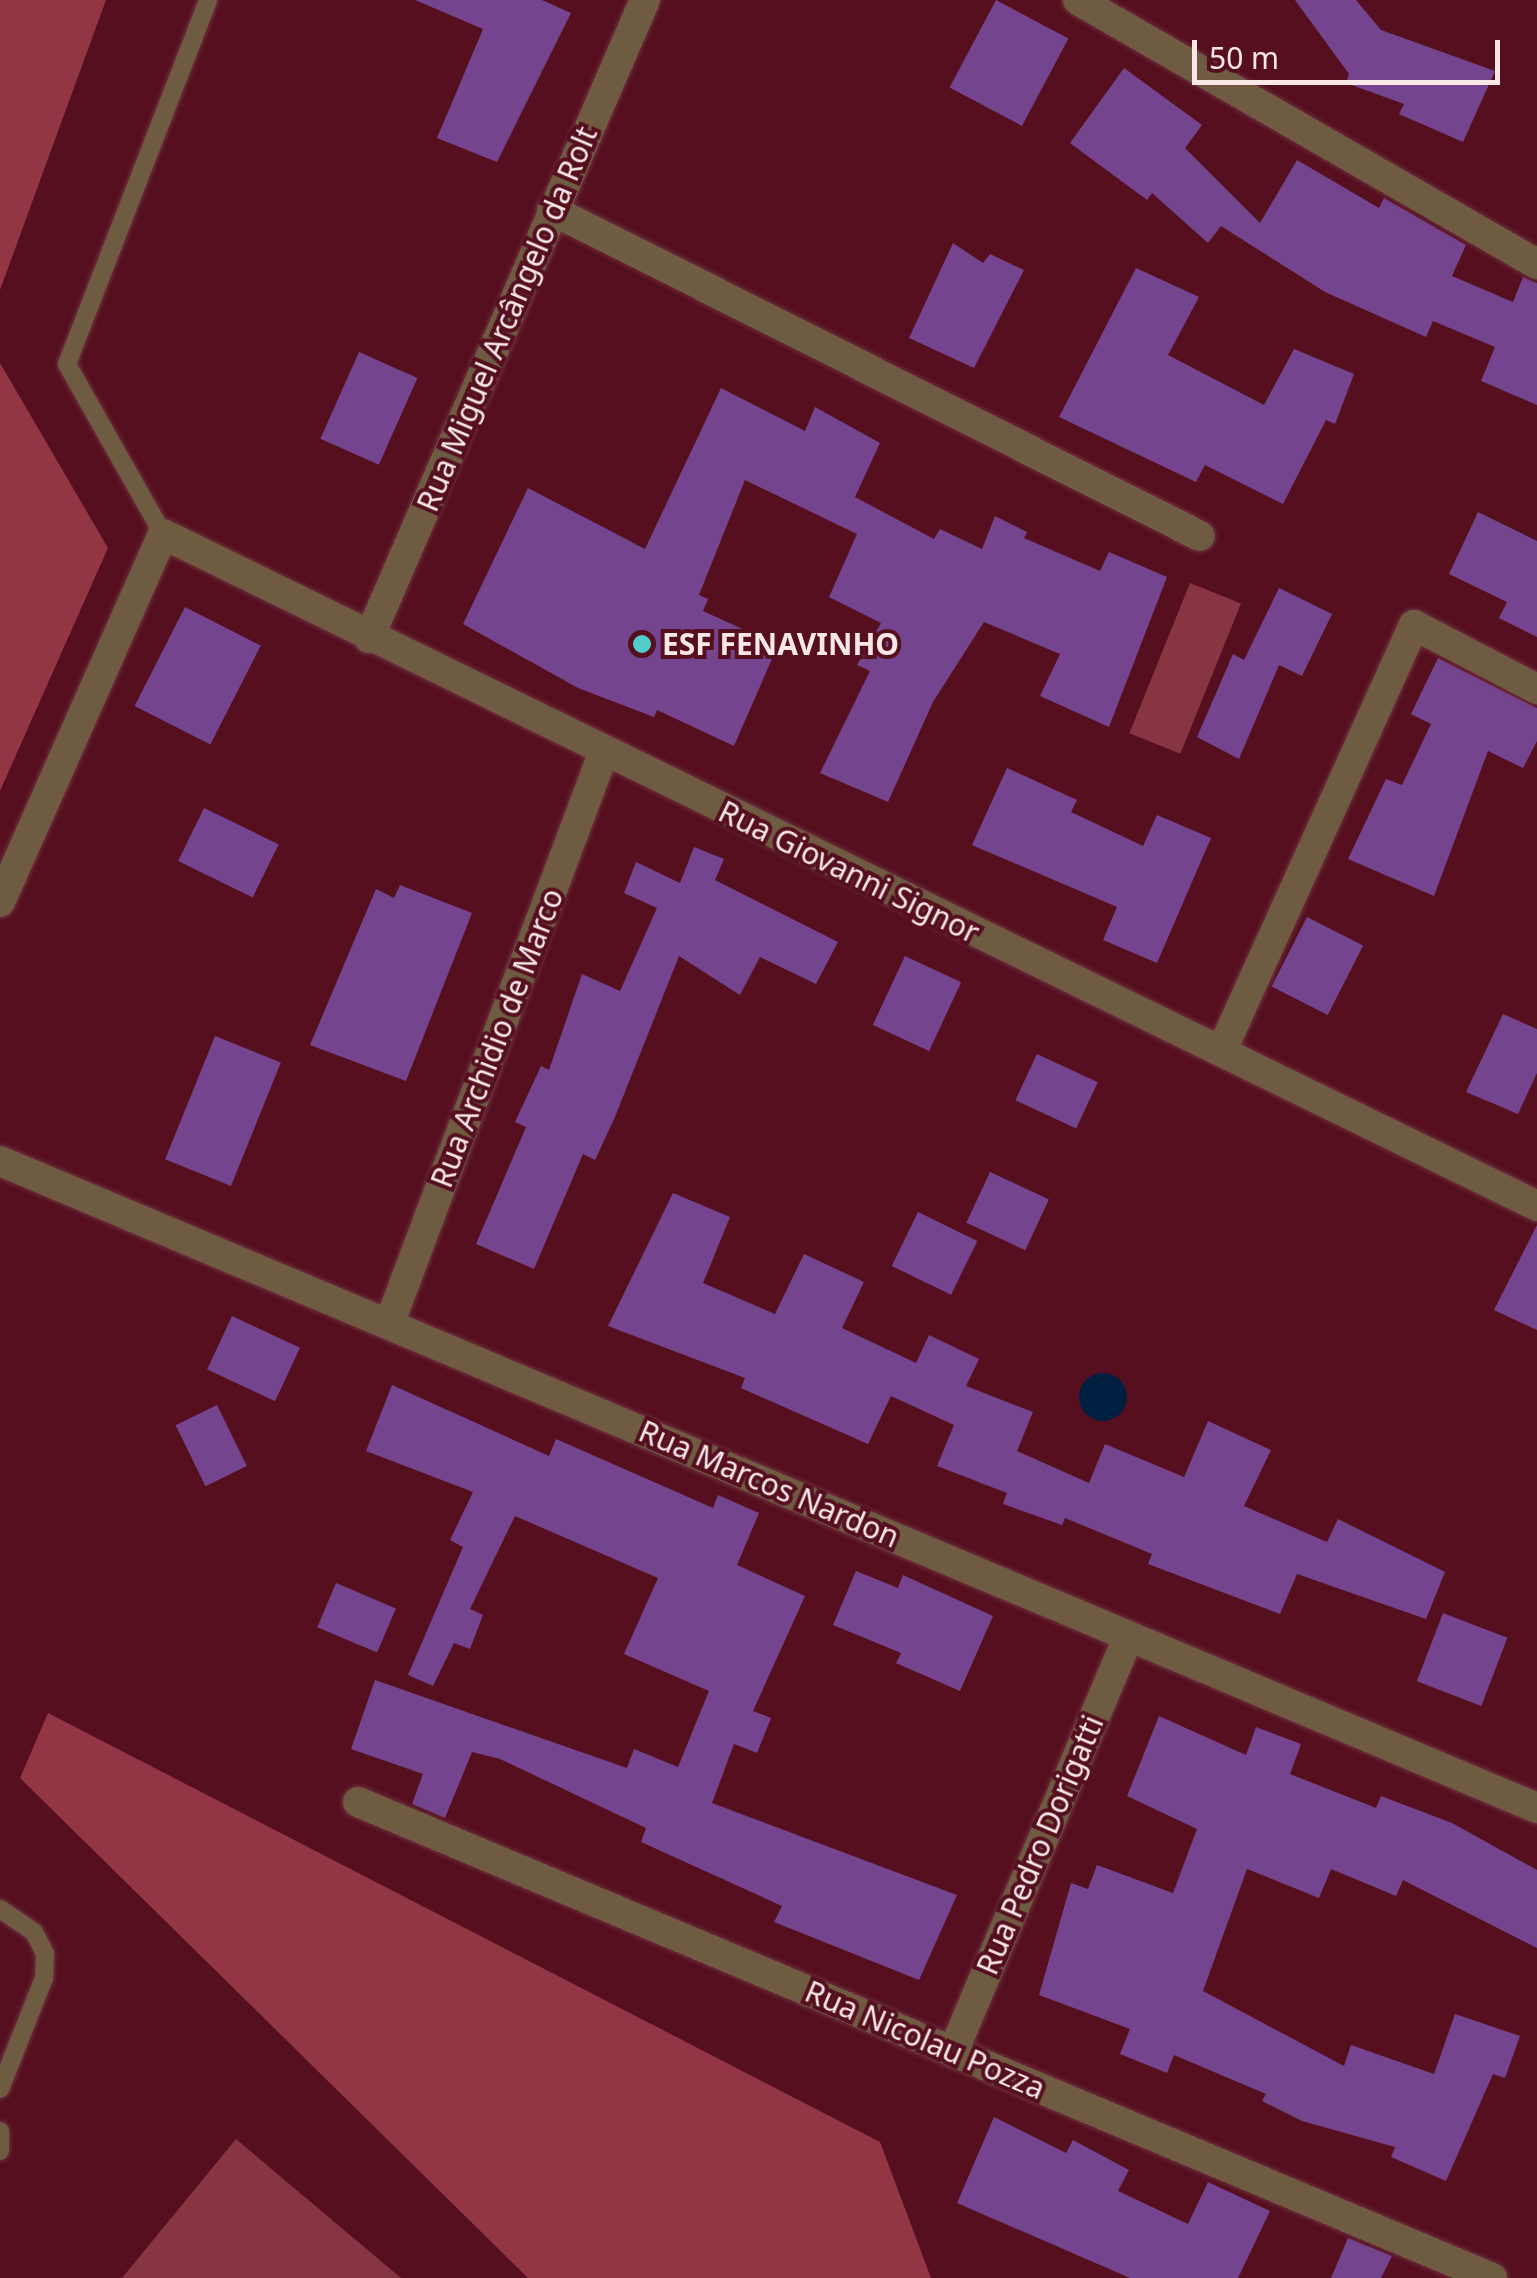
<!DOCTYPE html>
<html>
<head>
<meta charset="utf-8">
<style>
  body { margin:0 }
  #map { position:relative; width:1537px; height:2278px; overflow:hidden; background:#550f1f; font-family:"Noto Sans",sans-serif }
  div>[style] { position:absolute }
  .green>* { inset:0; background:#873542; transform-origin:0 0 }
  .forest>* { inset:0; background:#923645 }
  .water>* { inset:0; background:#001e40 }
  .round { border-radius:50% }
  .building>* { inset:0; background:#75448e; transform-origin:0 0 }
  .roads { filter:drop-shadow(0 0 2px #6f323f) drop-shadow(0 0 2px #6f323f) }
  .lane>* { height:18px; margin:-9px; padding:0 9px; transform-origin:9px; border-radius:9px; background:#6f5b42 }
  .street>* { height:30px; margin:-15px; padding:0 15px; transform-origin:15px; border-radius:15px; background:#6f5b42 }
  .dots>* { width:28px; height:28px; translate:-50% -50%; box-sizing:border-box; border:5px solid #550f1f; border-radius:50% }
  span { translate:-50% -50%; white-space:nowrap; text-align:center; line-height:1.15; -webkit-text-stroke:8px #550f1f; paint-order:stroke }
  .street-label { font-size:30px; color:#fae8e9 }
  .poi-label { font-size:30px; color:#fae8e9; font-weight:700 }
  .left { translate:0 -50%; text-align:left }
  .scale { position:absolute; left:1192px; top:40px; width:308px; height:45px; box-sizing:border-box; border:5px solid #fae8e9; border-top:0; padding-left:12px; font-size:30px; line-height:35px; white-space:nowrap; color:#fae8e9; -webkit-text-stroke:8px #550f1f; paint-order:stroke }
</style>
</head>
<body>
<div id="map">
  <div class="green">
    <div style="left:1190px;top:583px;width:55px;height:162px;rotate:22deg"></div>
    <div style="clip-path:polygon(236px 2139px,401px 2278px,122px 2278px)"></div>
  </div>
  <div class="forest">
    <div style="clip-path:polygon(0 0,106px 0,0 290px)"></div>
    <div style="clip-path:polygon(0 363px,108px 548px,0 791px)"></div>
    <div style="clip-path:polygon(48px 1713px,880px 2142px,931px 2278px,528px 2278px,20px 1778px)"></div>
  </div>
  <div class="water">
    <div class="round" style="left:1079px;top:1373px;width:48px;height:48px"></div>
  </div>
  <div class="building">
    <div style="clip-path:polygon(415px 0,542px 0,571px 13px,497px 162px,437px 138px,483px 29px)"></div>
    <div style="left:996px;top:0;width:82px;height:99px;rotate:28deg"></div>
    <div style="clip-path:polygon(1295px 0,1356px 0,1381px 30px,1495px 71px,1463px 142px,1399px 114px,1404px 104px,1346px 83px,1349px 74px)"></div>
    <div style="clip-path:polygon(1124px 68px,1202px 125px,1185px 148px,1260px 223px,1297px 160px,1379px 208px,1384px 198px,1466px 245px,1452px 276px,1513px 302px,1523px 277px,1537px 283px,1537px 405px,1481px 381px,1495px 347px,1433px 321px,1426px 337px,1325px 292px,1221px 226px,1208px 243px,1152px 193px,1147px 200px,1070px 143px)"></div>
    <div style="clip-path:polygon(953px 243px,983px 263px,990px 254px,1024px 270px,974px 368px,909px 338px)"></div>
    <div style="clip-path:polygon(1136px 268px,1199px 297px,1168px 355px,1264px 405px,1294px 349px,1354px 374px,1335px 424px,1326px 420px,1283px 504px,1205px 465px,1196px 482px,1059px 417px)"></div>
    <div style="left:359px;top:352px;width:64px;height:95px;rotate:24deg"></div>
    <div style="clip-path:polygon(721px 388px,805px 431px,815px 407px,880px 443px,855px 497px,934px 539px,940px 529px,982px 549px,995px 516px,1027px 532px,1024px 538px,1100px 571px,1109px 552px,1167px 577px,1109px 727px,1040px 696px,1060px 654px,984px 622px,933px 702px,888px 802px,820px 773px,870px 671px,857px 665px,881px 623px,829px 597px,857px 534px,745px 480px,699px 595px,708px 599px,703px 611px,778px 645px,734px 746px,657px 710px,654px 717px,578px 688px,463px 624px,528px 488px,645px 549px)"></div>
    <div style="clip-path:polygon(1478px 512px,1537px 541px,1537px 637px,1499px 618px,1507px 602px,1449px 574px)"></div>
    <div style="clip-path:polygon(1279px 588px,1332px 614px,1302px 676px,1279px 665px,1239px 759px,1197px 737px,1233px 654px,1244px 660px)"></div>
    <div style="left:185px;top:607px;width:85px;height:111px;rotate:27deg"></div>
    <div style="clip-path:polygon(1438px 658px,1537px 708px,1537px 741px,1523px 768px,1488px 751px,1434px 896px,1348px 859px,1386px 779px,1402px 785px,1431px 724px,1411px 714px)"></div>
    <div style="clip-path:polygon(1007px 768px,1077px 800px,1071px 812px,1143px 846px,1157px 815px,1211px 838px,1157px 963px,1103px 940px,1117px 907px,972px 845px)"></div>
    <div style="left:204px;top:808px;width:83px;height:59px;rotate:26deg"></div>
    <div style="clip-path:polygon(694px 847px,724px 859px,715px 880px,838px 942px,816px 984px,760px 957px,740px 995px,679px 956px,615px 1117px,595px 1160px,583px 1154px,534px 1269px,476px 1244px,526px 1127px,515px 1122px,541px 1066px,549px 1070px,582px 974px,620px 991px,657px 908px,624px 893px,636px 862px,680px 883px)"></div>
    <div style="clip-path:polygon(400px 885px,472px 913px,406px 1081px,310px 1045px,376px 889px,394px 898px)"></div>
    <div style="left:1307px;top:917px;width:63px;height:78px;rotate:27deg"></div>
    <div style="left:905px;top:956px;width:62px;height:76px;rotate:25deg"></div>
    <div style="clip-path:polygon(1503px 1014px,1537px 1029px,1537px 1073px,1518px 1114px,1466px 1092px)"></div>
    <div style="left:215px;top:1036px;width:71px;height:133px;rotate:22deg"></div>
    <div style="left:1037px;top:1054px;width:67px;height:51px;rotate:25deg"></div>
    <div style="left:990px;top:1172px;width:65px;height:56px;rotate:25deg"></div>
    <div style="clip-path:polygon(673px 1193px,730px 1217px,703px 1283px,775px 1314px,804px 1254px,864px 1282px,842px 1328px,916px 1363px,929px 1335px,979px 1359px,966px 1386px,1033px 1412px,1017px 1451px,1089px 1483px,1105px 1444px,1184px 1477px,1208px 1421px,1271px 1450px,1244px 1506px,1327px 1542px,1338px 1519px,1445px 1572px,1426px 1619px,1297px 1574px,1280px 1614px,1148px 1564px,1152px 1554px,1065px 1518px,1062px 1525px,1003px 1504px,1007px 1493px,937px 1466px,954px 1425px,891px 1396px,868px 1444px,741px 1388px,745px 1378px,608px 1326px)"></div>
    <div style="left:918px;top:1212px;width:66px;height:60px;rotate:26deg"></div>
    <div style="clip-path:polygon(1537px 1225px,1537px 1330px,1494px 1310px)"></div>
    <div style="left:232px;top:1316px;width:75px;height:59px;rotate:25deg"></div>
    <div style="clip-path:polygon(392px 1385px,549px 1456px,556px 1439px,713px 1508px,718px 1495px,759px 1513px,737px 1565px,805px 1596px,753px 1711px,771px 1718px,757px 1753px,734px 1744px,712px 1803px,957px 1895px,919px 1980px,774px 1922px,782px 1906px,641px 1842px,646px 1828px,500px 1759px,472px 1752px,445px 1818px,412px 1804px,423px 1774px,351px 1749px,375px 1680px,627px 1768px,634px 1749px,678px 1767px,709px 1691px,624px 1654px,658px 1578px,515px 1516px,470px 1609px,483px 1615px,470px 1649px,454px 1643px,433px 1686px,408px 1675px,463px 1547px,450px 1540px,473px 1492px,366px 1451px)"></div>
    <div style="left:217px;top:1405px;width:68px;height:46px;rotate:64deg"></div>
    <div style="clip-path:polygon(856px 1571px,898px 1588px,903px 1575px,993px 1616px,960px 1691px,896px 1663px,901px 1653px,833px 1625px)"></div>
    <div style="left:336px;top:1583px;width:65px;height:48px;rotate:23deg"></div>
    <div style="left:1443px;top:1613px;width:69px;height:73px;rotate:21deg"></div>
    <div style="clip-path:polygon(1159px 1716px,1246px 1755px,1256px 1727px,1301px 1744px,1290px 1774px,1376px 1808px,1381px 1796px,1452px 1823px,1537px 1870px,1537px 1948px,1403px 1880px,1396px 1896px,1331px 1869px,1319px 1898px,1247px 1869px,1203px 1991px,1344px 2066px,1351px 2045px,1434px 2074px,1455px 2014px,1520px 2036px,1505px 2078px,1493px 2074px,1446px 2181px,1391px 2157px,1395px 2147px,1302px 2121px,1262px 2101px,1266px 2094px,1174px 2055px,1167px 2073px,1120px 2054px,1130px 2029px,1039px 1995px,1071px 1883px,1088px 1889px,1097px 1865px,1173px 1893px,1197px 1829px,1127px 1796px)"></div>
    <div style="clip-path:polygon(994px 2117px,1066px 2153px,1073px 2140px,1129px 2170px,1118px 2191px,1188px 2224px,1208px 2182px,1270px 2211px,1238px 2278px,1130px 2278px,957px 2203px)"></div>
    <div style="clip-path:polygon(1348px 2238px,1392px 2256px,1381px 2278px,1331px 2278px)"></div>
  </div>
  <div class="roads">
    <div class="lane">
      <div style="left:163px;top:534px;width:195px;rotate:-119.5deg"></div>
      <div style="left:67px;top:364px;width:390px;rotate:-68.8deg"></div>
      <div style="left:0;top:1909px;width:41px;rotate:34.1deg"></div>
      <div style="left:34px;top:1932px;width:25px;rotate:63deg"></div>
      <div style="left:45px;top:1954px;width:24px;rotate:92deg"></div>
      <div style="left:44px;top:1978px;width:119px;rotate:111.6deg"></div>
      <div style="left:0;top:2131px;width:20px;rotate:90deg"></div>
    </div>
    <div class="street">
      <div style="left:1078px;top:0;width:530px;rotate:29.91deg"></div>
      <div style="left:552px;top:210px;width:725px;rotate:26.71deg"></div>
      <div style="left:369px;top:638px;width:695px;rotate:-66.61deg"></div>
      <div style="left:0;top:902px;width:402px;rotate:-66.1deg"></div>
      <div style="left:163px;top:534px;width:1530px;rotate:26.06deg"></div>
      <div style="left:1222px;top:1050px;width:466px;rotate:-65.7deg"></div>
      <div style="left:1414px;top:625px;width:139px;rotate:27.5deg"></div>
      <div style="left:0;top:1161px;width:1668px;rotate:22.83deg"></div>
      <div style="left:390px;top:1322px;width:607px;rotate:-69.44deg"></div>
      <div style="left:358px;top:1802px;width:1230px;rotate:22.77deg"></div>
      <div style="left:953px;top:2052px;width:450px;rotate:-67.1deg"></div>
    </div>
  </div>
  <div class="dots">
    <div style="left:642px;top:644px;background:#53cdca"></div>
  </div>
  <div class="street-label">
    <span style="left:507px;top:319px;rotate:-67deg">Rua Miguel Arcângelo da Rolt</span>
    <span style="left:849px;top:872px;rotate:26deg">Rua Giovanni Signor</span>
    <span style="left:497px;top:1038px;rotate:-69deg">Rua Archidio de Marco</span>
    <span style="left:769px;top:1484px;rotate:23deg">Rua Marcos Nardon</span>
    <span style="left:1040px;top:1845px;rotate:-67deg">Rua Pedro Dorigatti</span>
    <span style="left:925px;top:2040px;rotate:23deg">Rua Nicolau Pozza</span>
  </div>
  <div class="poi-label">
    <span class="left" style="left:662px;top:644px">ESF FENAVINHO</span>
  </div>
  <div class="scale">50 m</div>
</div>
</body>
</html>
